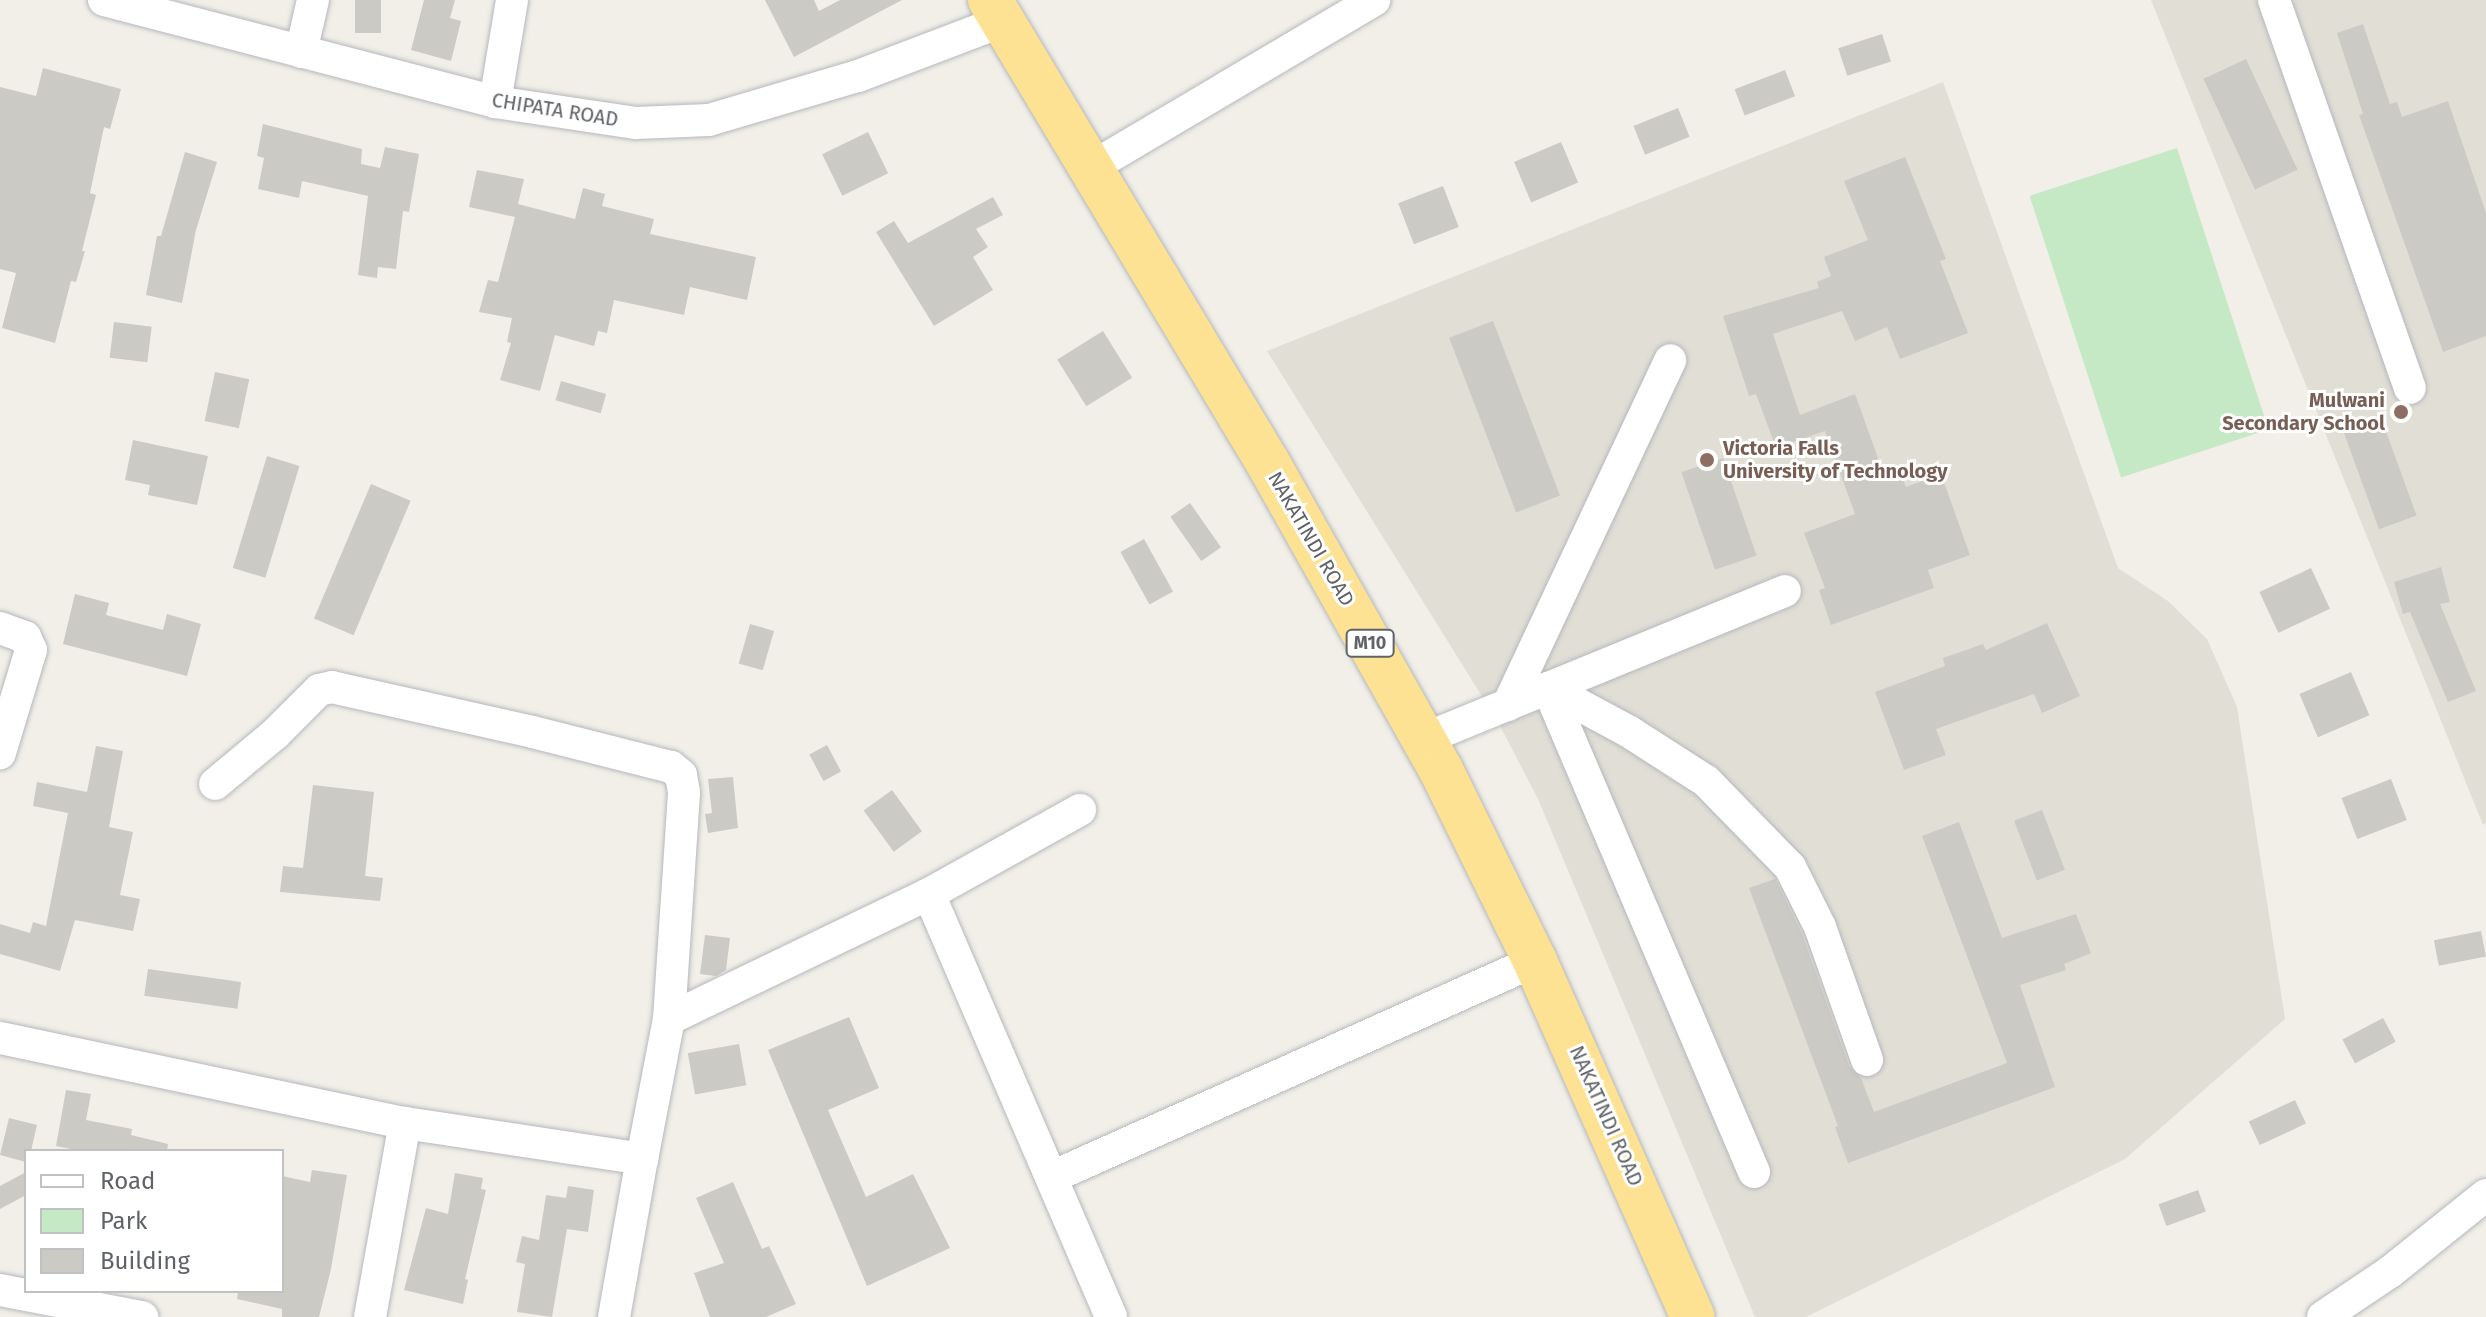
<!DOCTYPE html>
<html>
<head>
<meta charset="utf-8">
<style>
  body { margin:0 }
  #map { position:relative; width:2486px; height:1317px; overflow:hidden; background:#f1efe8; font-family:"Fira Sans",sans-serif }
  div>[style] { position:absolute }
  .education>* { inset:0; background:#e1ded6 }
  .green>* { inset:0; background:#c5e8c5; transform-origin:0 0 }
  .building>* { inset:0; background:#cccac5; transform-origin:0 0 }
  .roads { filter:drop-shadow(0 0 2px #b5b8bc) drop-shadow(0 0 2px #b5b8bc) }
  .minor>* { height:32px; margin:-16px; padding:0 16px; transform-origin:16px; border-radius:16px; background:#fff }
  .highway>* { height:44px; margin:-22px; padding:0 22px; transform-origin:22px; border-radius:22px; background:#fde293 }
  .dots>* { width:22px; height:22px; translate:-50% -50%; box-sizing:border-box; border:4px solid #fff; border-radius:50% }
  span { translate:-50% -50%; white-space:nowrap; text-align:center; line-height:1.15; -webkit-text-stroke:6px #fff; paint-order:stroke }
  .shield-label span { padding:2px 6px; background:#fff; border:2px solid; border-radius:6px; -webkit-text-stroke-width:0 }
  .shield-label { font-size:18px; color:#5f6368; font-weight:700 }
  .street-label { font-size:20px; color:#5f6368 }
  .education-label { font-size:20px; color:#785e54; font-weight:700 }
  .right { translate:-100% -50%; text-align:right }
  .left { translate:0 -50%; text-align:left }
  .legend { position:absolute; left:24px; top:1149px; width:260px; height:144px; box-sizing:border-box; background:#fff; border:2px solid #bfc1c3; margin:0; padding:10px 14px; list-style:none; font-size:24px; color:#5f6368 }
  .legend li { display:flex; align-items:center; gap:16px; height:40px }
  .legend b { width:40px; border:2px solid #bfc1c3 }
</style>
</head>
<body>
<div id="map">
  <div class="education">
    <div style="clip-path:polygon(2151px 0,2486px 0,2486px 823px,2483px 825px)"></div>
    <div style="clip-path:polygon(1943px 82px,2118px 568px,2168px 601px,2207px 639px,2237px 707px,2285px 1019px,2125px 1159px,1806px 1317px,1755px 1317px,1538px 799px,1498px 722px,1267px 351px)"></div>
  </div>
  <div class="green">
    <div style="left:2177px;top:148px;width:296px;height:155px;rotate:72deg"></div>
  </div>
  <div class="building">
    <div style="left:355px;top:0;width:26px;height:33px"></div>
    <div style="clip-path:polygon(424px 0,455px 0,450px 18px,461px 21px,451px 61px,411px 50px)"></div>
    <div style="clip-path:polygon(765px 0,814px 0,819px 11px,840px 0,902px 0,794px 57px)"></div>
    <div style="clip-path:polygon(2363px 24px,2390px 104px,2397px 102px,2402px 117px,2448px 101px,2486px 213px,2486px 336px,2443px 352px,2359px 115px,2363px 114px,2337px 33px)"></div>
    <div style="left:1882px;top:34px;width:29px;height:46px;rotate:72deg"></div>
    <div style="left:2246px;top:59px;width:122px;height:47px;rotate:65deg"></div>
    <div style="clip-path:polygon(43px 68px,121px 89px,110px 129px,104px 127px,90px 193px,96px 195px,82px 251px,85px 251px,76px 282px,71px 281px,55px 343px,2px 328px,16px 273px,0 269px,0 87px,36px 96px)"></div>
    <div style="left:1785px;top:70px;width:28px;height:54px;rotate:69deg"></div>
    <div style="left:1678px;top:108px;width:31px;height:48px;rotate:68deg"></div>
    <div style="clip-path:polygon(263px 124px,362px 149px,361px 164px,380px 168px,385px 147px,419px 154px,409px 212px,403px 211px,396px 269px,378px 267px,377px 278px,358px 275px,368px 196px,302px 181px,299px 198px,258px 189px,264px 158px,257px 156px)"></div>
    <div style="left:868px;top:132px;width:46px;height:51px;rotate:64deg"></div>
    <div style="left:1561px;top:142px;width:44px;height:51px;rotate:67deg"></div>
    <div style="clip-path:polygon(185px 152px,217px 162px,196px 230px,182px 303px,146px 295px,157px 236px,161px 236px)"></div>
    <div style="clip-path:polygon(1905px 157px,1946px 259px,1940px 261px,1968px 333px,1900px 359px,1887px 327px,1855px 341px,1842px 311px,1773px 334px,1800px 415px,1855px 394px,1883px 472px,1898px 467px,1906px 487px,1941px 474px,1970px 555px,1928px 570px,1934px 588px,1831px 625px,1819px 590px,1825px 588px,1804px 533px,1855px 514px,1825px 431px,1776px 448px,1756px 394px,1749px 396px,1723px 316px,1819px 288px,1817px 282px,1831px 276px,1824px 257px,1868px 240px,1844px 181px)"></div>
    <div style="clip-path:polygon(477px 170px,524px 179px,518px 204px,575px 219px,583px 188px,605px 194px,602px 206px,654px 219px,650px 234px,756px 257px,747px 300px,690px 287px,684px 315px,614px 300px,607px 333px,598px 331px,594px 346px,555px 335px,540px 391px,500px 380px,511px 343px,507px 342px,512px 318px,479px 312px,488px 280px,498px 282px,515px 217px,469px 207px)"></div>
    <div style="left:1443px;top:186px;width:44px;height:48px;rotate:69deg"></div>
    <div style="clip-path:polygon(993px 197px,1003px 215px,976px 229px,988px 247px,973px 257px,993px 290px,934px 326px,876px 232px,894px 221px,908px 243px)"></div>
    <div style="left:1493px;top:321px;width:187px;height:47px;rotate:69deg"></div>
    <div style="left:114px;top:322px;width:38px;height:36px;rotate:7deg"></div>
    <div style="left:1103px;top:331px;width:55px;height:54px;rotate:58deg"></div>
    <div style="left:215px;top:372px;width:35px;height:50px;rotate:12deg"></div>
    <div style="left:561px;top:381px;width:47px;height:20px;rotate:16deg"></div>
    <div style="left:2380px;top:415px;width:107px;height:40px;rotate:70deg"></div>
    <div style="clip-path:polygon(133px 440px,208px 456px,197px 505px,148px 495px,150px 485px,125px 480px)"></div>
    <div style="left:267px;top:456px;width:34px;height:117px;rotate:17deg"></div>
    <div style="left:1723px;top:458px;width:103px;height:44px;rotate:71deg"></div>
    <div style="left:371px;top:484px;width:43px;height:146px;rotate:23deg"></div>
    <div style="left:1190px;top:503px;width:54px;height:24px;rotate:55deg"></div>
    <div style="left:1144px;top:539px;width:60px;height:27px;rotate:61deg"></div>
    <div style="clip-path:polygon(2441px 567px,2450px 602px,2440px 604px,2476px 691px,2448px 702px,2410px 612px,2403px 614px,2394px 582px)"></div>
    <div style="left:2311px;top:568px;width:45px;height:57px;rotate:65deg"></div>
    <div style="clip-path:polygon(75px 594px,109px 603px,106px 615px,163px 630px,167px 614px,201px 624px,187px 676px,63px 644px)"></div>
    <div style="clip-path:polygon(2047px 623px,2080px 696px,2042px 713px,2034px 694px,1936px 729px,1946px 755px,1904px 770px,1875px 692px,1945px 666px,1943px 658px,1983px 644px,1986px 650px)"></div>
    <div style="left:750px;top:624px;width:25px;height:41px;rotate:16deg"></div>
    <div style="left:2351px;top:672px;width:47px;height:56px;rotate:67deg"></div>
    <div style="left:827px;top:745px;width:30px;height:20px;rotate:62deg"></div>
    <div style="clip-path:polygon(96px 746px,123px 751px,109px 827px,133px 832px,120px 895px,140px 899px,133px 931px,75px 920px,60px 971px,0 954px,0 924px,30px 933px,33px 922px,46px 926px,68px 813px,33px 806px,37px 782px,87px 792px)"></div>
    <div style="clip-path:polygon(733px 777px,738px 828px,708px 833px,705px 814px,712px 813px,708px 779px)"></div>
    <div style="left:2391px;top:779px;width:44px;height:53px;rotate:69deg"></div>
    <div style="clip-path:polygon(313px 785px,374px 792px,365px 876px,383px 878px,380px 901px,280px 892px,283px 866px,303px 868px)"></div>
    <div style="left:892px;top:790px;width:51px;height:35px;rotate:54deg"></div>
    <div style="left:2042px;top:810px;width:64px;height:30px;rotate:69deg"></div>
    <div style="clip-path:polygon(1959px 822px,2002px 938px,2076px 914px,2091px 953px,2064px 964px,2066px 970px,2020px 985px,2055px 1087px,1848px 1163px,1835px 1127px,1838px 1126px,1749px 888px,1775px 879px,1802px 934px,1849px 1066px,1861px 1078px,1874px 1112px,2007px 1063px,1922px 836px)"></div>
    <div style="left:2481px;top:931px;width:26px;height:48px;rotate:79deg"></div>
    <div style="clip-path:polygon(705px 935px,730px 938px,726px 970px,716px 976px,700px 974px)"></div>
    <div style="left:148px;top:969px;width:94px;height:27px;rotate:8deg"></div>
    <div style="clip-path:polygon(849px 1017px,879px 1088px,828px 1110px,866px 1197px,913px 1174px,950px 1248px,867px 1286px,768px 1050px)"></div>
    <div style="left:2383px;top:1018px;width:27px;height:46px;rotate:62deg"></div>
    <div style="left:739px;top:1044px;width:42px;height:52px;rotate:80deg"></div>
    <div style="clip-path:polygon(66px 1090px,91px 1094px,86px 1120px,132px 1129px,131px 1135px,168px 1144px,167px 1151px,80px 1151px,56px 1146px)"></div>
    <div style="left:2295px;top:1100px;width:26px;height:51px;rotate:65deg"></div>
    <div style="clip-path:polygon(9px 1118px,37px 1125px,31px 1151px,26px 1151px,26px 1162px,0 1155px)"></div>
    <div style="clip-path:polygon(312px 1170px,347px 1175px,331px 1269px,319px 1317px,282px 1317px,282px 1309px,237px 1299px,238px 1291px,282px 1291px,282px 1176px,310px 1182px)"></div>
    <div style="clip-path:polygon(26px 1172px,26px 1195px,0 1209px,0 1186px)"></div>
    <div style="clip-path:polygon(455px 1173px,483px 1178px,481px 1189px,486px 1190px,465px 1279px,468px 1280px,463px 1304px,404px 1290px,426px 1208px,448px 1214px)"></div>
    <div style="clip-path:polygon(733px 1182px,762px 1249px,769px 1246px,796px 1304px,766px 1317px,710px 1317px,694px 1273px,724px 1263px,696px 1198px)"></div>
    <div style="clip-path:polygon(568px 1186px,594px 1190px,588px 1232px,567px 1229px,552px 1317px,517px 1312px,525px 1264px,516px 1262px,522px 1236px,539px 1240px,546px 1195px,566px 1198px)"></div>
    <div style="left:2198px;top:1190px;width:23px;height:42px;rotate:70deg"></div>
  </div>
  <div class="roads">
    <div class="minor">
      <div style="left:104px;top:0;width:404px;rotate:14.6deg"></div>
      <div style="left:495px;top:102px;width:143px;rotate:8.5deg"></div>
      <div style="left:636px;top:123px;width:73px;rotate:-2.4deg"></div>
      <div style="left:709px;top:120px;width:155px;rotate:-16.5deg"></div>
      <div style="left:858px;top:76px;width:155px;rotate:-20.8deg"></div>
      <div style="left:2274px;top:0;width:411px;rotate:70.7deg"></div>
      <div style="left:301px;top:52px;width:53px;rotate:-77deg"></div>
      <div style="left:495px;top:102px;width:103px;rotate:-80.5deg"></div>
      <div style="left:1092px;top:167px;width:328px;rotate:-30.6deg"></div>
      <div style="left:0;top:628px;width:27px;rotate:20deg"></div>
      <div style="left:25px;top:637px;width:14px;rotate:65deg"></div>
      <div style="left:31px;top:650px;width:108px;rotate:106.8deg"></div>
      <div style="left:1548px;top:688px;width:526px;rotate:66.94deg"></div>
      <div style="left:1548px;top:688px;width:91px;rotate:28.3deg"></div>
      <div style="left:1628px;top:731px;width:93px;rotate:32.7deg"></div>
      <div style="left:1706px;top:781px;width:120px;rotate:45.7deg"></div>
      <div style="left:1790px;top:867px;width:67px;rotate:63.4deg"></div>
      <div style="left:1820px;top:927px;width:141px;rotate:70.5deg"></div>
      <div style="left:1508px;top:705px;width:381px;rotate:-64.8deg"></div>
      <div style="left:1424px;top:739px;width:390px;rotate:-22.3deg"></div>
      <div style="left:929px;top:894px;width:460px;rotate:66.7deg"></div>
      <div style="left:669px;top:1019px;width:288px;rotate:-25.7deg"></div>
      <div style="left:929px;top:894px;width:173px;rotate:-29.1deg"></div>
      <div style="left:0;top:1038px;width:414px;rotate:11.9deg"></div>
      <div style="left:405px;top:1123px;width:240px;rotate:8.6deg"></div>
      <div style="left:642px;top:1159px;width:143px;rotate:-79.1deg"></div>
      <div style="left:669px;top:1019px;width:227px;rotate:-86.2deg"></div>
      <div style="left:684px;top:792px;width:17px;rotate:-100deg"></div>
      <div style="left:681px;top:775px;width:13px;rotate:-141deg"></div>
      <div style="left:671px;top:767px;width:142px;rotate:-165.8deg"></div>
      <div style="left:533px;top:732px;width:206px;rotate:-167.4deg"></div>
      <div style="left:332px;top:687px;width:13px;rotate:167deg"></div>
      <div style="left:319px;top:690px;width:62px;rotate:135deg"></div>
      <div style="left:275px;top:734px;width:78px;rotate:140.2deg"></div>
      <div style="left:1052px;top:1177px;width:529px;rotate:-24.09deg"></div>
      <div style="left:0;top:1290px;width:145px;rotate:10.8deg"></div>
      <div style="left:370px;top:1317px;width:197px;rotate:-79.8deg"></div>
      <div style="left:614px;top:1317px;width:160px;rotate:-80deg"></div>
      <div style="left:2323px;top:1317px;width:81px;rotate:-33.9deg"></div>
      <div style="left:2390px;top:1272px;width:123px;rotate:-38.7deg"></div>
    </div>
    <div class="highway">
      <div style="left:990px;top:0;width:540px;rotate:59.02deg"></div>
      <div style="left:1268px;top:463px;width:352px;rotate:60.6deg"></div>
      <div style="left:1441px;top:770px;width:213px;rotate:63.8deg"></div>
      <div style="left:1535px;top:961px;width:389px;rotate:66.1deg"></div>
    </div>
  </div>
  <div class="dots">
    <div style="left:2401px;top:412px;background:#8d6e63"></div>
    <div style="left:1707px;top:460px;background:#8d6e63"></div>
  </div>
  <div class="shield-label">
    <span style="left:1370px;top:643px">M10</span>
  </div>
  <div class="street-label">
    <span style="left:555px;top:110px;rotate:9deg">CHIPATA ROAD</span>
    <span style="left:1311px;top:539px;rotate:60deg">NAKATINDI ROAD</span>
    <span style="left:1606px;top:1116px;rotate:66deg">NAKATINDI ROAD</span>
  </div>
  <div class="education-label">
    <span class="right" style="left:2385px;top:412px">Mulwani<br>Secondary School</span>
    <span class="left" style="left:1723px;top:460px">Victoria Falls<br>University of Technology</span>
  </div>
  <ul class="legend">
  <li><b style="height:10px;background:#fff"></b>Road</li>
  <li><b style="height:22px;background:#c5e8c5"></b>Park</li>
  <li><b style="height:22px;background:#cccac5"></b>Building</li>
  </ul>
</div>
</body>
</html>
